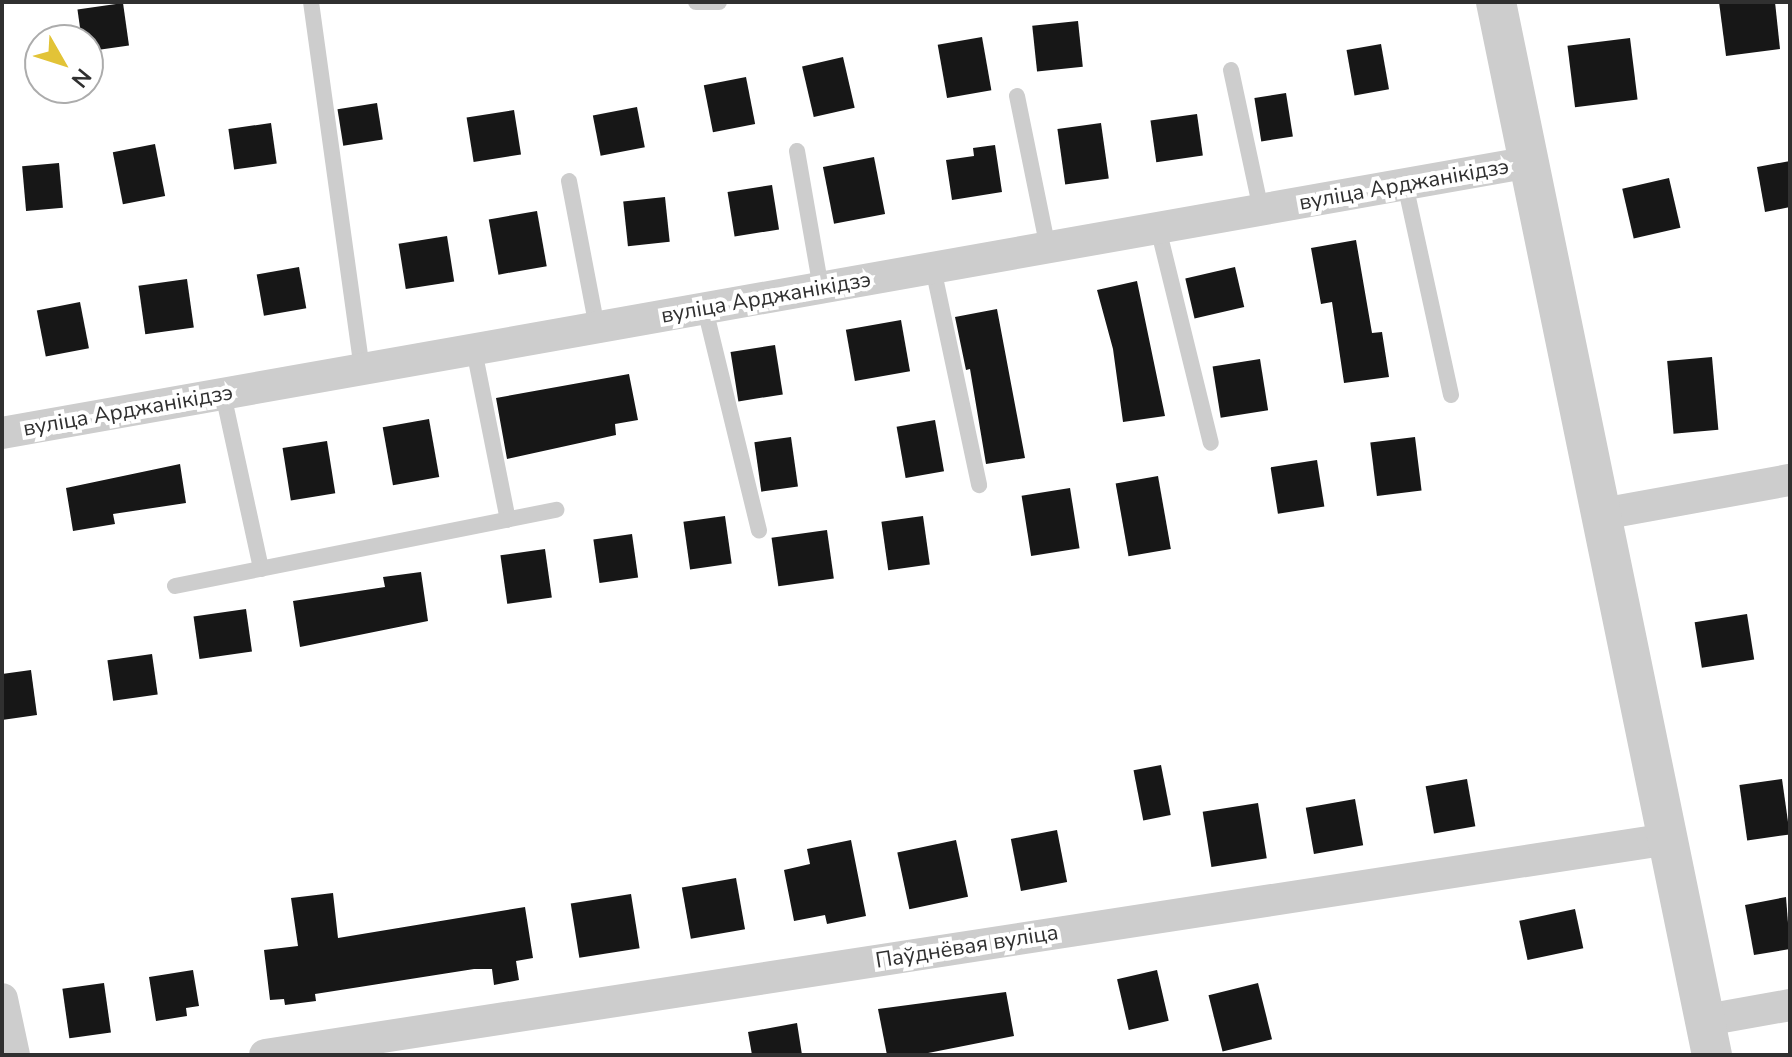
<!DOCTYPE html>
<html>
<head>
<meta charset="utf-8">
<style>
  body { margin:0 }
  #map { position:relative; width:1792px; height:1057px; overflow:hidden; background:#fff; font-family:"Nunito Sans",sans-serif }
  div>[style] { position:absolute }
  .building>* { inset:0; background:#171717; transform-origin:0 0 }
  .service>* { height:16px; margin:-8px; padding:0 8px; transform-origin:8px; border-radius:8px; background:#cdcdcd }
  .minor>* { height:32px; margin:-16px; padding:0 16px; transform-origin:16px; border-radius:16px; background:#cdcdcd }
  .tertiary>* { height:40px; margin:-20px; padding:0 20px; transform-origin:20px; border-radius:20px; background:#cdcdcd }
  span { translate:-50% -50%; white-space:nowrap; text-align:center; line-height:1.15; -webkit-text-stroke:8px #fff; paint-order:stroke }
  .street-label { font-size:22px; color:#303030 }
  .frame { position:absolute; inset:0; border:4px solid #303030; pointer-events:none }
  .north { position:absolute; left:24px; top:24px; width:80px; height:80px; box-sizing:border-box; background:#fff; border:2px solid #acacac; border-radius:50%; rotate:129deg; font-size:22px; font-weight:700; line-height:32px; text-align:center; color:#303030 }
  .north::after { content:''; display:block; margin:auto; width:28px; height:36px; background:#e2c337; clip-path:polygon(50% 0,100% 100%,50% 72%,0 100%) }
</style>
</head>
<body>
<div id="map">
  <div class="building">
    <div style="clip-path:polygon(1719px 2px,1775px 2px,1780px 49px,1726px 56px)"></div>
    <div style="left:123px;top:3px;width:43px;height:46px;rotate:82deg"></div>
    <div style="left:1078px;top:21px;width:46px;height:46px;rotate:84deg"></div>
    <div style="left:982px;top:37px;width:54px;height:45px;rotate:80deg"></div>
    <div style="left:1630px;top:38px;width:62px;height:63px;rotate:83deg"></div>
    <div style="left:1381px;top:44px;width:46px;height:35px;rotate:80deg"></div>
    <div style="left:843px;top:57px;width:52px;height:42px;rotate:77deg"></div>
    <div style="left:746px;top:77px;width:48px;height:43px;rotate:79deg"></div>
    <div style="left:1286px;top:93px;width:44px;height:32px;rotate:81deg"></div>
    <div style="left:377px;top:103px;width:37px;height:40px;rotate:81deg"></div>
    <div style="left:637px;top:107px;width:41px;height:45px;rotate:79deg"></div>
    <div style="left:514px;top:110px;width:45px;height:48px;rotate:81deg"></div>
    <div style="left:1197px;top:114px;width:42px;height:47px;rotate:82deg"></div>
    <div style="left:271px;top:123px;width:41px;height:43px;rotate:82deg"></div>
    <div style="left:1101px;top:123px;width:56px;height:44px;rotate:82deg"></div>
    <div style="left:155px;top:144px;width:53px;height:43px;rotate:79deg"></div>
    <div style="clip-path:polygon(995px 145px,1002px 192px,952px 200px,946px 160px,974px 156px,973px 148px)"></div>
    <div style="left:874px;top:157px;width:58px;height:52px;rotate:79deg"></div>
    <div style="clip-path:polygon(1790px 161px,1790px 207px,1765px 212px,1757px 167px)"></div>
    <div style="left:59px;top:163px;width:45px;height:37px;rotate:85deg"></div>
    <div style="left:1669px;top:178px;width:51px;height:48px;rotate:77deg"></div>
    <div style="left:772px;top:185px;width:45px;height:45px;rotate:81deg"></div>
    <div style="left:665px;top:197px;width:45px;height:42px;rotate:84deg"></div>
    <div style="left:537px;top:211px;width:56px;height:49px;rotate:80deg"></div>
    <div style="left:447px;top:236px;width:46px;height:49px;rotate:81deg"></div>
    <div style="clip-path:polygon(1356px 240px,1372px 333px,1382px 332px,1389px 377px,1344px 383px,1332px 302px,1321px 304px,1311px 248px)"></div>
    <div style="left:299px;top:267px;width:42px;height:43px;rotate:80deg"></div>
    <div style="left:1235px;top:267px;width:41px;height:51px;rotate:77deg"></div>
    <div style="left:187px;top:279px;width:49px;height:49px;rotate:82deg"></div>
    <div style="clip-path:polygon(1137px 281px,1165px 416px,1123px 422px,1113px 349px,1097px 290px)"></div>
    <div style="left:80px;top:302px;width:47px;height:44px;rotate:79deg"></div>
    <div style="clip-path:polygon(997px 309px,1025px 458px,986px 464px,970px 369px,966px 370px,955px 317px)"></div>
    <div style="left:901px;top:320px;width:52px;height:56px;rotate:80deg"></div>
    <div style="left:775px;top:345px;width:50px;height:45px;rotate:81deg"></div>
    <div style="left:1712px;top:357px;width:73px;height:45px;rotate:85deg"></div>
    <div style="left:1260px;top:359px;width:52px;height:48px;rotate:81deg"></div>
    <div style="clip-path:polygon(629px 374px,638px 420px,615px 424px,616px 435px,507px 459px,496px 398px)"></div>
    <div style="left:429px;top:419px;width:59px;height:47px;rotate:80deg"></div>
    <div style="left:935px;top:420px;width:52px;height:39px;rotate:80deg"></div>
    <div style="left:791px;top:437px;width:50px;height:37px;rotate:82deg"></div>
    <div style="left:1415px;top:437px;width:54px;height:45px;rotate:83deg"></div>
    <div style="left:327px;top:441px;width:53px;height:45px;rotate:81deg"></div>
    <div style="left:1317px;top:460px;width:47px;height:47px;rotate:81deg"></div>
    <div style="clip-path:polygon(180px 464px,186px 503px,113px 514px,115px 524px,73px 531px,66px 488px)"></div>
    <div style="left:1158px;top:476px;width:74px;height:43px;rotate:80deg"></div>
    <div style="left:1070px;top:488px;width:61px;height:49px;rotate:81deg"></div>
    <div style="left:725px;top:516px;width:48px;height:42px;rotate:82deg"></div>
    <div style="left:923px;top:516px;width:49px;height:42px;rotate:82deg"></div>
    <div style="left:827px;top:530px;width:49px;height:56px;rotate:82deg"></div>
    <div style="left:632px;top:534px;width:44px;height:39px;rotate:82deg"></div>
    <div style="left:545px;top:549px;width:49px;height:45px;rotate:82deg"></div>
    <div style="clip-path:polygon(421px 572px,428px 621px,300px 647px,293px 601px,385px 587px,383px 577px)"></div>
    <div style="left:246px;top:609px;width:43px;height:53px;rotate:82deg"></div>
    <div style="left:1747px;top:614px;width:46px;height:53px;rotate:81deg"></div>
    <div style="left:152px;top:654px;width:41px;height:45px;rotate:82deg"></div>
    <div style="clip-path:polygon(31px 670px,37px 715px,2px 720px,2px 674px)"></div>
    <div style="left:1161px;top:765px;width:51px;height:28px;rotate:79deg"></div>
    <div style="left:1467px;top:779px;width:48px;height:42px;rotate:80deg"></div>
    <div style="left:1782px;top:779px;width:56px;height:43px;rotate:82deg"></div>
    <div style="left:1355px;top:799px;width:47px;height:50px;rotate:80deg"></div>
    <div style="left:1258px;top:803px;width:56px;height:56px;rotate:81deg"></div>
    <div style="left:1057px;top:830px;width:53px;height:47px;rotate:79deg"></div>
    <div style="clip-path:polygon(851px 840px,866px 916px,827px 924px,825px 915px,794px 921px,784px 870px,810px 864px,807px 849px)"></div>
    <div style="left:956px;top:840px;width:58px;height:60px;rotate:78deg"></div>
    <div style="left:736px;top:878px;width:52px;height:55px;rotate:80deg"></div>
    <div style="clip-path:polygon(333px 893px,338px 938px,525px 907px,533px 958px,516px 961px,519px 980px,494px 985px,492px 969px,474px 969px,315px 994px,316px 1001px,285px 1005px,284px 999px,270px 1000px,264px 950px,298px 946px,291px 898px)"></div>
    <div style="left:631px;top:894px;width:55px;height:61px;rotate:81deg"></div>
    <div style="clip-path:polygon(1786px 897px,1790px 949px,1754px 955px,1745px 905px)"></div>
    <div style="left:1575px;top:909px;width:40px;height:57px;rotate:78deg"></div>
    <div style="clip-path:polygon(193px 970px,199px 1006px,186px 1008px,187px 1016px,156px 1021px,149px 977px)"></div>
    <div style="left:1157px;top:970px;width:52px;height:41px;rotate:77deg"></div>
    <div style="left:104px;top:983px;width:50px;height:42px;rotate:82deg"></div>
    <div style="left:1258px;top:983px;width:58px;height:51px;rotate:76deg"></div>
    <div style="clip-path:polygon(1006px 992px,1014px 1036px,918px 1055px,887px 1055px,878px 1009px)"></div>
    <div style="clip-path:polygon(797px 1023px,802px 1055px,752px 1055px,748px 1032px)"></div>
  </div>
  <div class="service">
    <div style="left:311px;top:2px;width:372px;rotate:82.1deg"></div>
    <div style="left:696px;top:2px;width:23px"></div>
    <div style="left:1231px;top:70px;width:143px;rotate:77.9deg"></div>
    <div style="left:1017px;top:96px;width:155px;rotate:78.5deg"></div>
    <div style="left:797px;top:151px;width:139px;rotate:80.1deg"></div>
    <div style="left:569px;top:181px;width:150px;rotate:79.2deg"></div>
    <div style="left:1405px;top:184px;width:216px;rotate:77.7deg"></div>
    <div style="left:1158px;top:228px;width:221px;rotate:76.2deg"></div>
    <div style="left:933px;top:268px;width:222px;rotate:78deg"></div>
    <div style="left:705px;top:309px;width:228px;rotate:76.3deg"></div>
    <div style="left:474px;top:350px;width:173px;rotate:78.7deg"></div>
    <div style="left:223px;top:394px;width:179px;rotate:77.7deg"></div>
    <div style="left:175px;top:586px;width:389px;rotate:-11.3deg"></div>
  </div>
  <div class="minor">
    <div style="left:2px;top:433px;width:1552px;rotate:-10.06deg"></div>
    <div style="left:1602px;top:514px;width:191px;rotate:-10.3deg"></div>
    <div style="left:2px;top:999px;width:57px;rotate:77.9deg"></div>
    <div style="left:1706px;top:1020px;width:85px;rotate:-10.1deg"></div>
    <div style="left:265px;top:1055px;width:1421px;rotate:-8.75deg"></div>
  </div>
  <div class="tertiary">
    <div style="left:1496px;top:2px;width:1075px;rotate:78.41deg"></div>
  </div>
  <div class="street-label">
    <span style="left:1404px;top:185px;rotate:-10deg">вуліца Арджанікідзэ</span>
    <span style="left:766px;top:298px;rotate:-10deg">вуліца Арджанікідзэ</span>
    <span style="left:128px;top:411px;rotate:-10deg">вуліца Арджанікідзэ</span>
    <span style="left:967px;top:947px;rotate:-9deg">Паўднёвая вуліца</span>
  </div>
  <div class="frame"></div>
  <div class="north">N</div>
</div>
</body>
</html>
